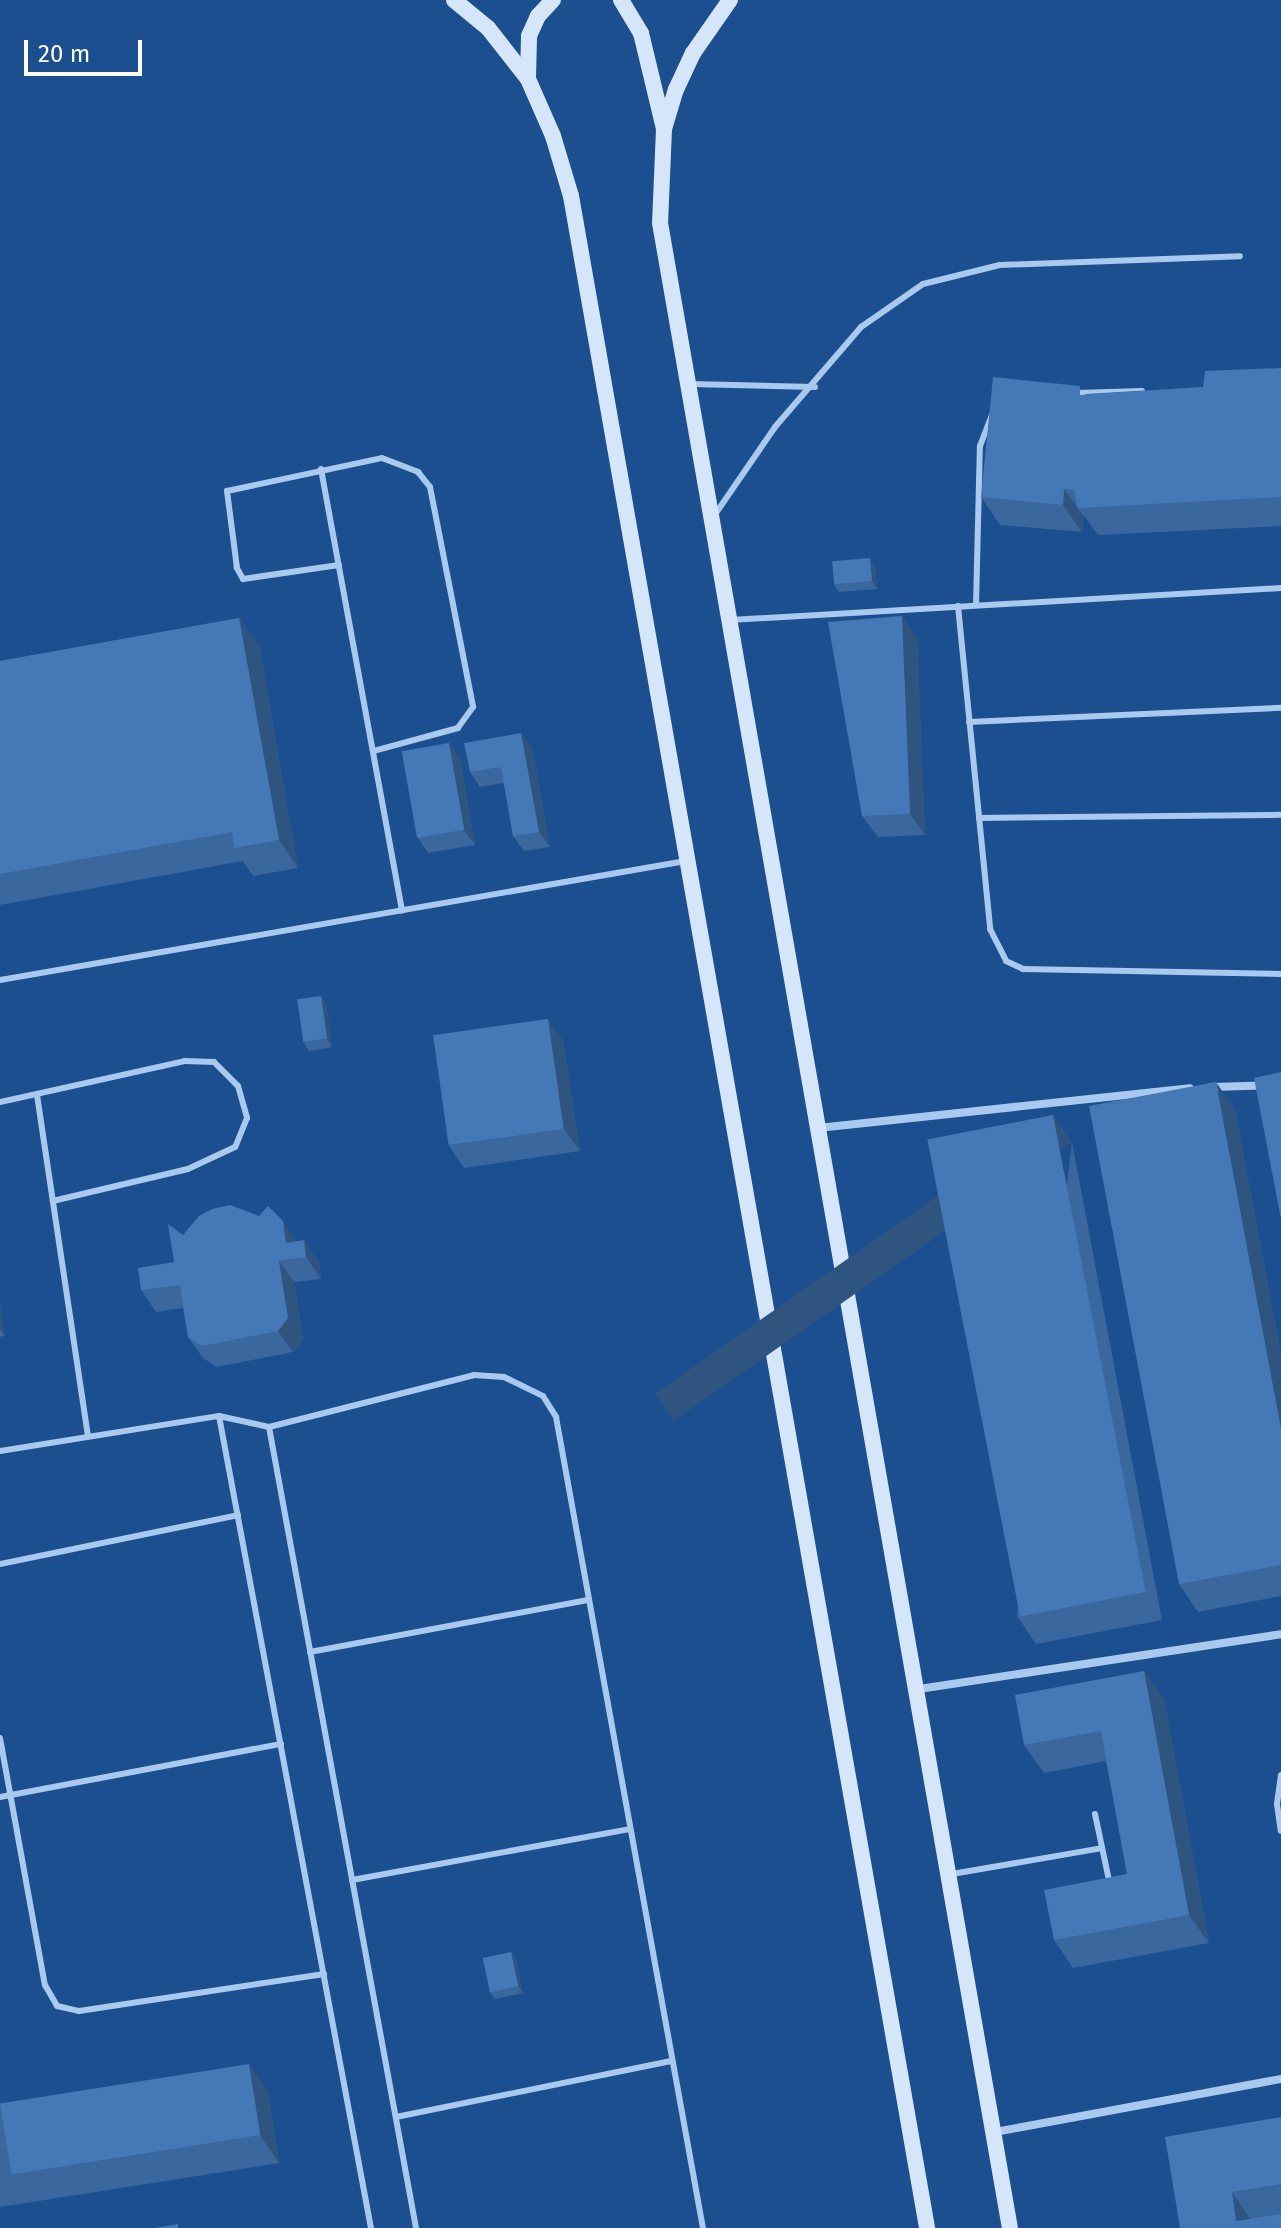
<!DOCTYPE html>
<html>
<head>
<meta charset="utf-8">
<style>
  body { margin:0 }
  #map { position:relative; width:1281px; height:2228px; overflow:hidden; background:#1b4f8f; font-family:"Fira Sans",sans-serif }
  div>[style] { position:absolute }
  .service>* { height:6px; margin:-3px; padding:0 3px; transform-origin:3px; border-radius:3px; background:#a9c9ee }
  .minor>* { height:8px; margin:-4px; padding:0 4px; transform-origin:4px; border-radius:4px; background:#a9c9ee }
  .secondary>* { height:16px; margin:-8px; padding:0 8px; transform-origin:8px; border-radius:8px; background:#d6e6fa }
  .wall>* { inset:0; background:#3a679d }
  .shaded-wall>* { inset:0; background:#305480; transform-origin:0 0 }
  .building>* { inset:0; background:#4478b7; transform-origin:0 0 }
  span { translate:-50% -50%; white-space:nowrap; text-align:center; line-height:1.15; -webkit-text-stroke:8px #1b4f8f; paint-order:stroke }
  .scale { position:absolute; left:24px; top:40px; width:118px; height:36px; box-sizing:border-box; border:4px solid #fff; border-top:0; padding-left:10px; font-size:24px; line-height:28px; white-space:nowrap; color:#fff; -webkit-text-stroke:6px #1b4f8f; paint-order:stroke }
</style>
</head>
<body>
<div id="map">
  <div class="service">
    <div style="left:691px;top:384px;width:124px;rotate:1.4deg"></div>
    <div style="left:1077px;top:393px;width:65px;rotate:-1.8deg"></div>
    <div style="left:321px;top:469px;width:449px;rotate:79.6deg"></div>
    <div style="left:716px;top:513px;width:104px;rotate:-55.5deg"></div>
    <div style="left:775px;top:427px;width:132px;rotate:-49.3deg"></div>
    <div style="left:861px;top:327px;width:75px;rotate:-34.7deg"></div>
    <div style="left:923px;top:284px;width:79px;rotate:-13.9deg"></div>
    <div style="left:1000px;top:265px;width:240px;rotate:-2.1deg"></div>
    <div style="left:339px;top:565px;width:97px;rotate:171.7deg"></div>
    <div style="left:243px;top:579px;width:13px;rotate:-119deg"></div>
    <div style="left:237px;top:568px;width:78px;rotate:-97.4deg"></div>
    <div style="left:227px;top:491px;width:158px;rotate:-12deg"></div>
    <div style="left:382px;top:458px;width:39px;rotate:21deg"></div>
    <div style="left:418px;top:472px;width:19px;rotate:51deg"></div>
    <div style="left:430px;top:487px;width:224px;rotate:78.9deg"></div>
    <div style="left:473px;top:707px;width:26px;rotate:126deg"></div>
    <div style="left:458px;top:728px;width:87px;rotate:164.7deg"></div>
    <div style="left:976px;top:605px;width:159px;rotate:-88.6deg"></div>
    <div style="left:980px;top:446px;width:34px;rotate:-69deg"></div>
    <div style="left:958px;top:606px;width:325px;rotate:84.3deg"></div>
    <div style="left:990px;top:929px;width:36px;rotate:63deg"></div>
    <div style="left:1006px;top:961px;width:19px;rotate:25deg"></div>
    <div style="left:1023px;top:969px;width:258px;rotate:1.1deg"></div>
    <div style="left:730px;top:620px;width:552px;rotate:-3.32deg"></div>
    <div style="left:969px;top:722px;width:312px;rotate:-2.6deg"></div>
    <div style="left:979px;top:818px;width:302px;rotate:-0.6deg"></div>
    <div style="left:0;top:980px;width:696px;rotate:-9.84deg"></div>
    <div style="left:37px;top:1095px;width:345px;rotate:81.5deg"></div>
    <div style="left:0;top:1102px;width:189px;rotate:-12.5deg"></div>
    <div style="left:185px;top:1061px;width:29px;rotate:2deg"></div>
    <div style="left:214px;top:1062px;width:34px;rotate:45deg"></div>
    <div style="left:238px;top:1086px;width:33px;rotate:74deg"></div>
    <div style="left:247px;top:1118px;width:31px;rotate:112deg"></div>
    <div style="left:235px;top:1147px;width:52px;rotate:154.9deg"></div>
    <div style="left:188px;top:1169px;width:139px;rotate:166.7deg"></div>
    <div style="left:219px;top:1416px;width:826px;rotate:79.4deg"></div>
    <div style="left:269px;top:1427px;width:814px;rotate:79.6deg"></div>
    <div style="left:0;top:1451px;width:222px;rotate:-9.1deg"></div>
    <div style="left:219px;top:1416px;width:51px;rotate:12.4deg"></div>
    <div style="left:269px;top:1427px;width:211px;rotate:-14.2deg"></div>
    <div style="left:474px;top:1375px;width:30px;rotate:4deg"></div>
    <div style="left:504px;top:1377px;width:43px;rotate:26deg"></div>
    <div style="left:543px;top:1396px;width:25px;rotate:58deg"></div>
    <div style="left:556px;top:1417px;width:824px;rotate:79.73deg"></div>
    <div style="left:0;top:1564px;width:243px;rotate:-11.6deg"></div>
    <div style="left:310px;top:1652px;width:284px;rotate:-10.6deg"></div>
    <div style="left:0;top:1738px;width:251px;rotate:79.7deg"></div>
    <div style="left:45px;top:1985px;width:24px;rotate:60deg"></div>
    <div style="left:57px;top:2006px;width:23px;rotate:13deg"></div>
    <div style="left:79px;top:2011px;width:248px;rotate:-8.6deg"></div>
    <div style="left:1281px;top:1775px;width:29px;rotate:98deg"></div>
    <div style="left:1277px;top:1804px;width:27px;rotate:82deg"></div>
    <div style="left:0;top:1797px;width:286px;rotate:-10.7deg"></div>
    <div style="left:1095px;top:1814px;width:73px;rotate:78.1deg"></div>
    <div style="left:952px;top:1874px;width:152px;rotate:-9.8deg"></div>
    <div style="left:352px;top:1880px;width:282px;rotate:-10.4deg"></div>
    <div style="left:396px;top:2117px;width:282px;rotate:-11.5deg"></div>
  </div>
  <div class="minor">
    <div style="left:1211px;top:1087px;width:70px;rotate:-1.6deg"></div>
    <div style="left:818px;top:1128px;width:374px;rotate:-6.1deg"></div>
    <div style="left:919px;top:1689px;width:366px;rotate:-8.6deg"></div>
    <div style="left:995px;top:2132px;width:291px;rotate:-10.5deg"></div>
  </div>
  <div class="secondary">
    <div style="left:454px;top:0;width:44px;rotate:39.5deg"></div>
    <div style="left:488px;top:28px;width:65px;rotate:51.9deg"></div>
    <div style="left:528px;top:79px;width:62px;rotate:66.3deg"></div>
    <div style="left:553px;top:136px;width:63px;rotate:73.3deg"></div>
    <div style="left:571px;top:196px;width:2063px;rotate:80.06deg"></div>
    <div style="left:621px;top:0;width:39px;rotate:59deg"></div>
    <div style="left:641px;top:33px;width:99px;rotate:76.5deg"></div>
    <div style="left:730px;top:0;width:65px;rotate:124.9deg"></div>
    <div style="left:693px;top:53px;width:40px;rotate:115deg"></div>
    <div style="left:676px;top:89px;width:42px;rotate:106.7deg"></div>
    <div style="left:664px;top:129px;width:94px;rotate:92.4deg"></div>
    <div style="left:660px;top:223px;width:2035px;rotate:80.1deg"></div>
    <div style="left:528px;top:78px;width:42px;rotate:-88.6deg"></div>
    <div style="left:529px;top:36px;width:22px;rotate:-66deg"></div>
    <div style="left:538px;top:16px;width:22px;rotate:-47deg"></div>
  </div>
  <div class="wall">
    <div style="clip-path:polygon(1281px 368px,1281px 526px,1098px 535px,1085px 517px,1084px 517px,1082px 532px,1000px 525px,981px 497px,1086px 394px,1203px 387px)"></div>
    <div style="clip-path:polygon(875px 566px,877px 589px,839px 592px,834px 585px)"></div>
    <div style="clip-path:polygon(239px 618px,259px 645px,298px 868px,253px 876px,243px 861px,0 905px,0 661px)"></div>
    <div style="clip-path:polygon(917px 638px,925px 835px,878px 837px,862px 816px)"></div>
    <div style="clip-path:polygon(521px 733px,532px 748px,550px 847px,524px 851px,513px 836px,504px 783px,480px 787px,470px 772px)"></div>
    <div style="clip-path:polygon(460px 758px,475px 845px,428px 853px,418px 838px)"></div>
    <div style="clip-path:polygon(321px 996px,326px 1004px,332px 1047px,309px 1051px,304px 1043px)"></div>
    <div style="clip-path:polygon(563px 1040px,580px 1151px,464px 1168px,449px 1146px)"></div>
    <div style="clip-path:polygon(1235px 1110px,1281px 1354px,1281px 1596px,1198px 1612px,1179px 1584px)"></div>
    <div style="clip-path:polygon(1072px 1142px,1162px 1620px,1036px 1644px,1017px 1616px)"></div>
    <div style="clip-path:polygon(183px 1235px,296px 1241px,319px 1262px,321px 1279px,294px 1282px,303px 1340px,293px 1352px,217px 1367px,203px 1358px,188px 1337px,183px 1308px,156px 1312px,141px 1290px,174px 1262px)"></div>
    <div style="clip-path:polygon(0 1307px,5px 1336px,0 1337px)"></div>
    <div style="clip-path:polygon(1144px 1671px,1164px 1699px,1209px 1943px,1073px 1968px,1054px 1940px,1127px 1874px,1106px 1761px,1044px 1773px,1024px 1745px)"></div>
    <div style="clip-path:polygon(511px 1952px,516px 1960px,523px 1993px,495px 1999px,489px 1991px)"></div>
    <div style="clip-path:polygon(268px 2092px,279px 2163px,0 2207px,0 2104px)"></div>
    <div style="clip-path:polygon(1281px 2117px,1281px 2228px,1180px 2228px)"></div>
  </div>
  <div class="shaded-wall">
    <div style="clip-path:polygon(1064px 489px,1084px 517px,1082px 532px,1063px 505px)"></div>
    <div style="clip-path:polygon(870px 558px,875px 566px,877px 589px,872px 581px)"></div>
    <div style="clip-path:polygon(902px 616px,917px 638px,925px 835px,910px 814px)"></div>
    <div style="clip-path:polygon(239px 618px,259px 645px,298px 868px,279px 840px)"></div>
    <div style="clip-path:polygon(521px 733px,532px 748px,550px 847px,539px 832px)"></div>
    <div style="clip-path:polygon(449px 743px,460px 758px,475px 845px,464px 830px)"></div>
    <div style="clip-path:polygon(321px 996px,326px 1004px,332px 1047px,327px 1039px)"></div>
    <div style="clip-path:polygon(548px 1019px,563px 1040px,580px 1151px,564px 1129px)"></div>
    <div style="clip-path:polygon(1216px 1082px,1235px 1110px,1281px 1354px,1281px 1429px)"></div>
    <div style="left:1053px;top:1115px;width:33px;height:486px;rotate:55deg"></div>
    <div style="clip-path:polygon(283px 1221px,298px 1243px,286px 1243px)"></div>
    <div style="clip-path:polygon(304px 1240px,319px 1262px,321px 1279px,306px 1257px)"></div>
    <div style="clip-path:polygon(279px 1261px,294px 1282px,303px 1340px,293px 1352px,278px 1331px)"></div>
    <div style="clip-path:polygon(0 1307px,5px 1336px,0 1329px)"></div>
    <div style="clip-path:polygon(1144px 1671px,1164px 1699px,1209px 1943px,1189px 1915px)"></div>
    <div style="clip-path:polygon(511px 1952px,516px 1960px,523px 1993px,518px 1986px)"></div>
    <div style="clip-path:polygon(249px 2064px,268px 2092px,279px 2163px,260px 2135px)"></div>
    <div style="clip-path:polygon(1232px 2192px,1251px 2220px,1236px 2221px)"></div>
  </div>
  <div class="building">
    <div style="clip-path:polygon(1281px 368px,1281px 497px,1078px 508px,1074px 490px,1064px 489px,1063px 505px,981px 497px,993px 377px,1080px 386px,1080px 395px,1203px 387px,1205px 371px)"></div>
    <div style="left:870px;top:558px;width:23px;height:38px;rotate:85deg"></div>
    <div style="clip-path:polygon(902px 616px,910px 814px,862px 816px,828px 622px)"></div>
    <div style="clip-path:polygon(239px 618px,279px 840px,234px 848px,232px 832px,0 874px,0 661px)"></div>
    <div style="clip-path:polygon(521px 733px,539px 832px,513px 836px,501px 767px,470px 772px,464px 743px)"></div>
    <div style="left:449px;top:743px;width:88px;height:48px;rotate:80deg"></div>
    <div style="left:321px;top:996px;width:43px;height:24px;rotate:82deg"></div>
    <div style="left:548px;top:1019px;width:111px;height:116px;rotate:82deg"></div>
    <div style="clip-path:polygon(1281px 1072px,1281px 1219px,1254px 1078px)"></div>
    <div style="clip-path:polygon(1216px 1082px,1281px 1429px,1281px 1565px,1179px 1584px,1089px 1106px)"></div>
    <div style="left:1053px;top:1115px;width:486px;height:128px;rotate:79deg"></div>
    <div style="clip-path:polygon(230px 1205px,259px 1216px,268px 1206px,283px 1221px,286px 1243px,304px 1240px,306px 1257px,279px 1261px,288px 1318px,278px 1331px,202px 1346px,188px 1337px,180px 1285px,141px 1290px,138px 1268px,174px 1262px,168px 1224px,183px 1235px,199px 1216px,212px 1209px)"></div>
    <div style="clip-path:polygon(1144px 1671px,1189px 1915px,1054px 1940px,1044px 1890px,1127px 1874px,1101px 1731px,1024px 1745px,1015px 1695px)"></div>
    <div style="left:511px;top:1952px;width:35px;height:29px;rotate:78deg"></div>
    <div style="left:249px;top:2064px;width:72px;height:252px;rotate:81deg"></div>
    <div style="clip-path:polygon(1281px 2117px,1281px 2184px,1232px 2192px,1236px 2221px,1281px 2214px,1281px 2228px,1180px 2228px,1165px 2137px)"></div>
    <div style="clip-path:polygon(178px 2224px,178px 2228px,155px 2228px)"></div>
  </div>
  <div class="scale">20 m</div>
</div>
</body>
</html>
